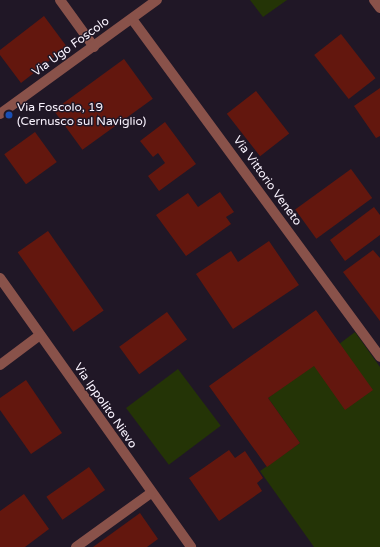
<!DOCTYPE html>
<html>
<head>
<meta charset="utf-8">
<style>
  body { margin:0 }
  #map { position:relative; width:380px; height:547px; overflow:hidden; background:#201726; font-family:"Varela Round",sans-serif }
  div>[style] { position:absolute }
  .green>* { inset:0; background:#243406; transform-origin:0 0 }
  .building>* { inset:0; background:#63170e; transform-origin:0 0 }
  .minor>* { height:10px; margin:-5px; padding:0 5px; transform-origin:5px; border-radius:5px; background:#89524a }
  .tertiary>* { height:10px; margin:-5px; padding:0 5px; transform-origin:5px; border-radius:5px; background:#89524a }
  .dots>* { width:11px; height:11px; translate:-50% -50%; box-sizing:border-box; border:2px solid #201726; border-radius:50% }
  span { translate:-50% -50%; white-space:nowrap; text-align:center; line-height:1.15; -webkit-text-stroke:3px #201726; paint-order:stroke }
  .street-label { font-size:12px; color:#f8f2fd }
  .poi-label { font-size:12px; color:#f8f2fd }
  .left { translate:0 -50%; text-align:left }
</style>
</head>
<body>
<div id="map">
  <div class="green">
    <div style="clip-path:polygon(250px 0,287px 0,263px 17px)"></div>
    <div style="clip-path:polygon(355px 332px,380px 367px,380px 547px,314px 547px,260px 471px,300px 443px,268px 398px)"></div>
    <div style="left:178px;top:369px;width:71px;height:65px;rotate:53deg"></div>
  </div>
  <div class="building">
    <div style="clip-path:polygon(44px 16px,67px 47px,21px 83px,0 55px,0 50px)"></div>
    <div style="left:341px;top:34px;width:56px;height:34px;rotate:52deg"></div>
    <div style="left:124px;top:59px;width:49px;height:87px;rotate:54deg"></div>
    <div style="clip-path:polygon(380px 88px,380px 136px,376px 138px,354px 106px)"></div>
    <div style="left:256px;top:91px;width:54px;height:37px;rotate:52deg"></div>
    <div style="clip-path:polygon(165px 122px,196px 164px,159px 191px,148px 176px,165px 163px,158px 153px,153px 157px,140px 141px)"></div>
    <div style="left:35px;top:132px;width:37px;height:38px;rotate:54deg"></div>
    <div style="left:351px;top:169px;width:36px;height:69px;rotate:54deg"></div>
    <div style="clip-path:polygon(220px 192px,234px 212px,226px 217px,231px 224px,186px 256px,156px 215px,188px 193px,198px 207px)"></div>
    <div style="clip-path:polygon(374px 207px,380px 215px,380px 235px,345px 261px,330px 240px)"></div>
    <div style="left:48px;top:231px;width:97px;height:37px;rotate:55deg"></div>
    <div style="clip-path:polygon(269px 241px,299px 285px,233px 329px,196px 274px,231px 251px,238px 262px)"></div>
    <div style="clip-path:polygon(373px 250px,380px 258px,380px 321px,343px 272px)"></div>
    <div style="clip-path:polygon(316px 310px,373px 390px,345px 410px,314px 366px,268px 398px,300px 443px,267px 467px,209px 386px)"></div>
    <div style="left:167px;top:312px;width:34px;height:59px;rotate:54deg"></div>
    <div style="clip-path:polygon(26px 380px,62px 433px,31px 454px,0 410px,0 398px)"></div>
    <div style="clip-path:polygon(229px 450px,235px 458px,245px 451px,263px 478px,257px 483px,262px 491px,219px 521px,189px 478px)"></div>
    <div style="left:89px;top:467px;width:28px;height:52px;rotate:55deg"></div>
    <div style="clip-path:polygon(24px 494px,49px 529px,25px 547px,0 547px,0 511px)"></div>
    <div style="clip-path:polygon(140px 513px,158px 539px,147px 547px,93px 547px)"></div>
  </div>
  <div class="minor">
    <div style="left:60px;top:0;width:58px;rotate:54.1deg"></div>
    <div style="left:132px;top:19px;width:419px;rotate:53.7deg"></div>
    <div style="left:0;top:114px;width:194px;rotate:-36deg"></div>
    <div style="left:0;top:278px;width:330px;rotate:54.6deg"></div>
    <div style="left:0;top:365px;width:50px;rotate:-36.9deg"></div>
    <div style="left:76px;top:547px;width:92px;rotate:-35.8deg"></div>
  </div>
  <div class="tertiary">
    <div style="left:374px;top:0;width:10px;rotate:53deg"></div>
  </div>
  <div class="dots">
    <div style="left:9px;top:115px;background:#1a4fb4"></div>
  </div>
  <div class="street-label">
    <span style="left:71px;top:47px;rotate:-36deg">Via Ugo Foscolo</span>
    <span style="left:267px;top:181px;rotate:54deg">Via Vittorio Veneto</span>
    <span style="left:105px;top:406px;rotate:55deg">Via Ippolito Nievo</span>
  </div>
  <div class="poi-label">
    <span class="left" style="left:17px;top:115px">Via Foscolo, 19<br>(Cernusco sul Naviglio)</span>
  </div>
</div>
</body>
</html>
